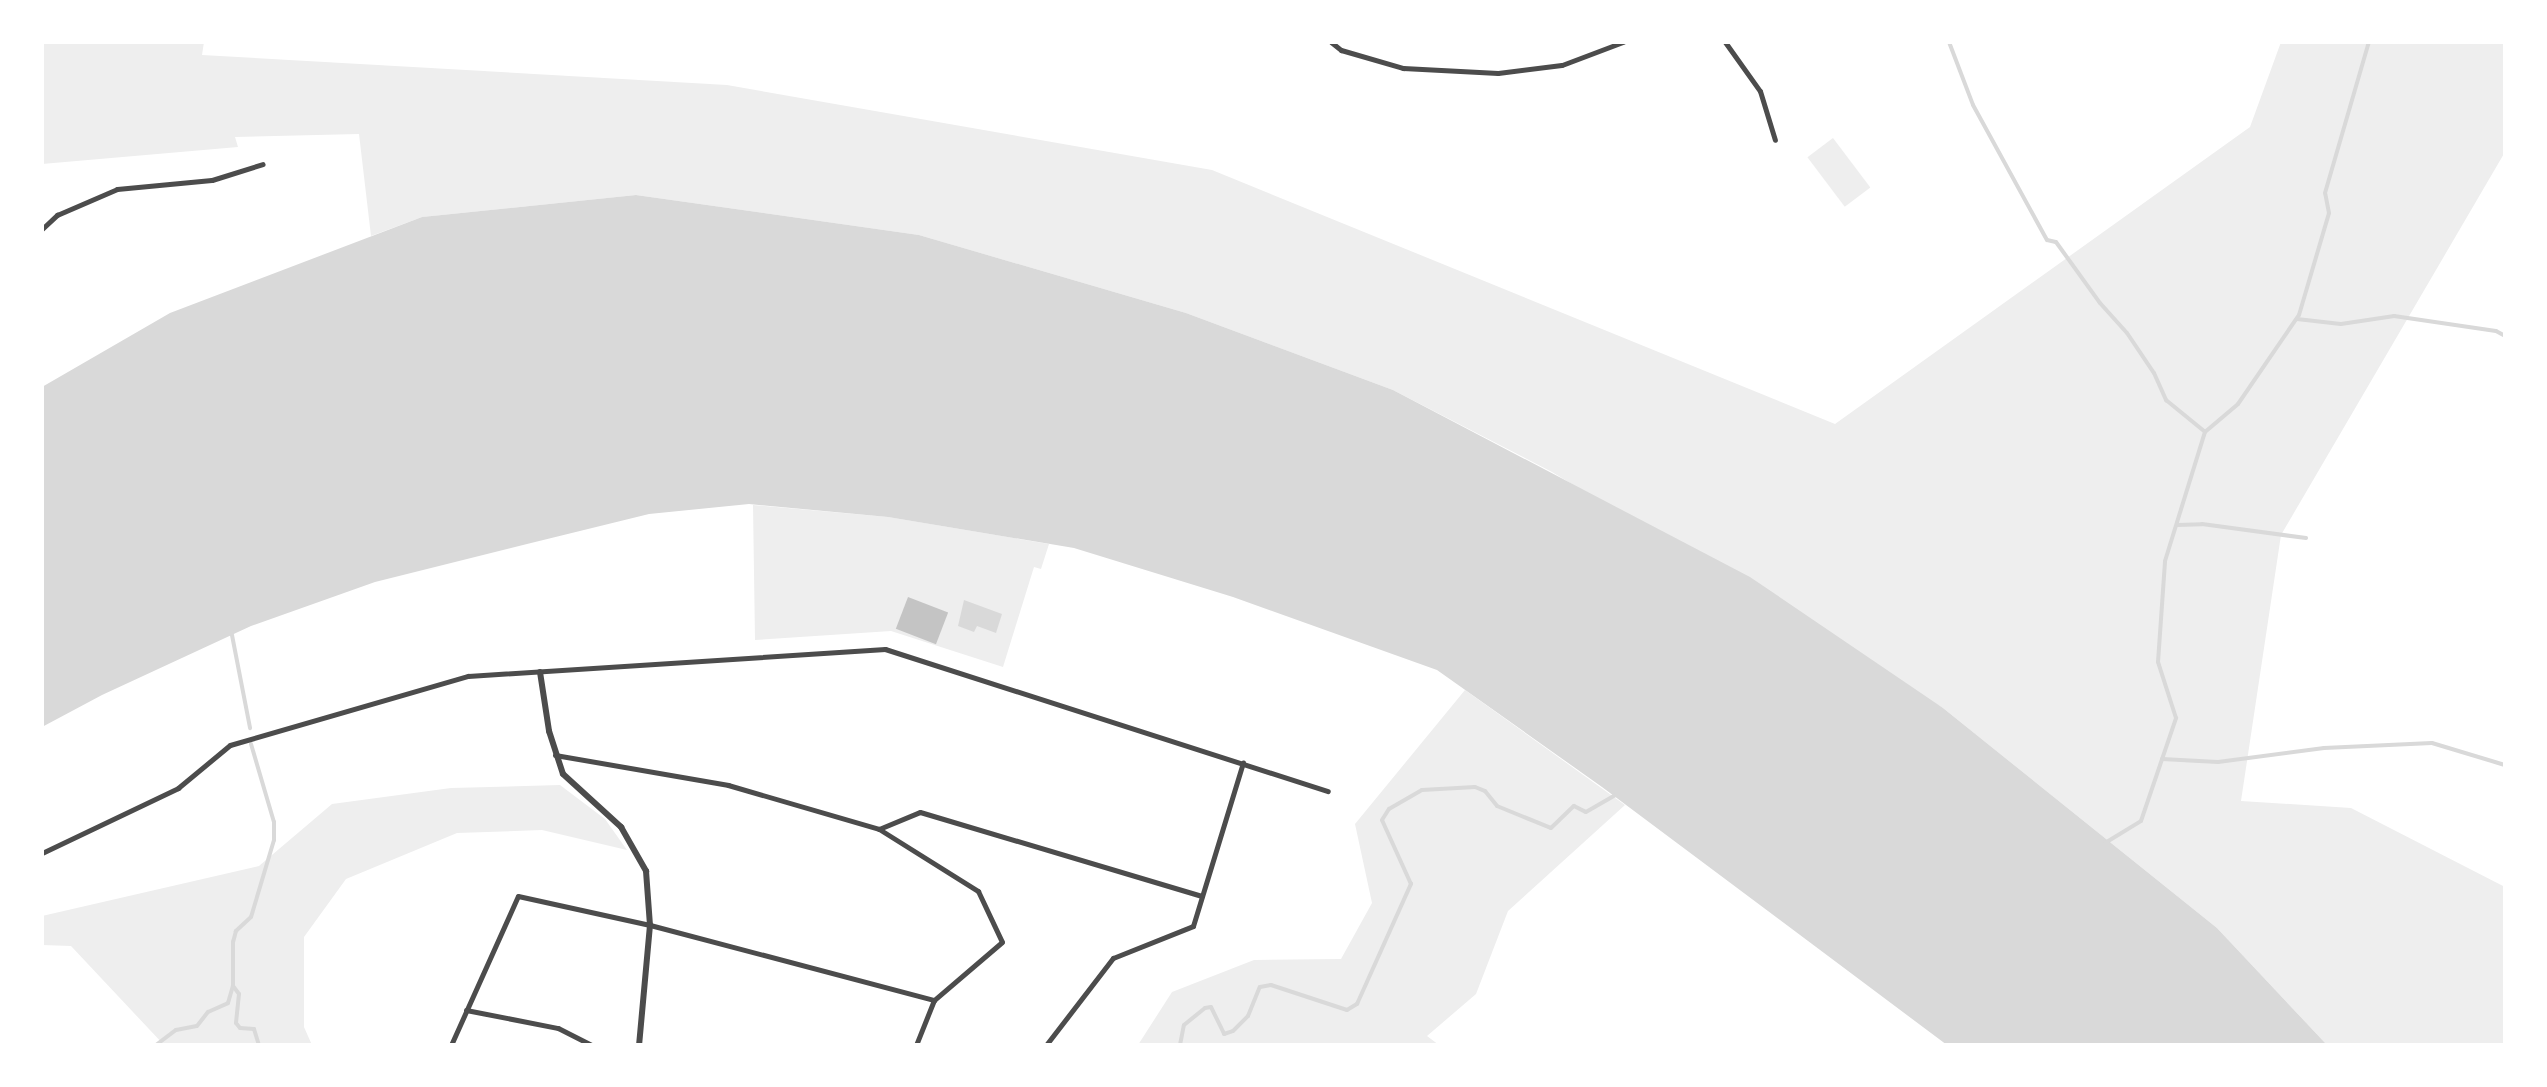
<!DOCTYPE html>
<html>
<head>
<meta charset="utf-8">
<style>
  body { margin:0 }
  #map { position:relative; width:2547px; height:1087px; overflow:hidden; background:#fff; font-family:"Zilla Slab",serif }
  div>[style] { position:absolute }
  .green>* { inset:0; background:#eee; transform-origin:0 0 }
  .water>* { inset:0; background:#d9d9d9 }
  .stream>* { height:4px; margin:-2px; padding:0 2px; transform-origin:2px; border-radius:2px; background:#d9d9d9 }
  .building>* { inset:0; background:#c4c4c4; transform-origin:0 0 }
  .minor>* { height:5px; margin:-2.5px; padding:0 2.5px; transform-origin:2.5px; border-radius:2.5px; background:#4c4c4c }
  .tertiary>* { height:6px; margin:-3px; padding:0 3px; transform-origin:3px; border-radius:3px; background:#4c4c4c }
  span { translate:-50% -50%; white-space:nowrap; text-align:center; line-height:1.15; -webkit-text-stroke:8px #fff; paint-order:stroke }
  .frame { position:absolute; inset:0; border:44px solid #fff; pointer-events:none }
</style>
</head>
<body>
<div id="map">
  <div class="green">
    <div style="clip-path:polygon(42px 42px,204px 42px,202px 55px,727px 85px,1212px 170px,1835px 424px,2250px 127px,2281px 42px,2505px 42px,2505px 152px,2281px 535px,2241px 801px,2351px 808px,2505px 887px,2505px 1045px,2327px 1045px,2217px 928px,1943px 708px,1552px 472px,1393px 390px,1186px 313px,919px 235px,636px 195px,422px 217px,371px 236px,359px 134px,235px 137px,238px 147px,42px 164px)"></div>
    <div style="left:1833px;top:138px;width:62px;height:32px;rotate:53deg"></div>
    <div style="clip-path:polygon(753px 505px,888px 517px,1049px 544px,1041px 569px,1034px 567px,1003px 667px,891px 631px,755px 640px)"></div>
    <div style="clip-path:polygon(1465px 690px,1625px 805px,1508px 911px,1476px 994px,1427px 1036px,1439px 1045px,1138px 1045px,1172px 992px,1254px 960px,1341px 959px,1372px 903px,1355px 824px)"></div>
    <div style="clip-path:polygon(560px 785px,605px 819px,627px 850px,542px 830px,457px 833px,346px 879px,304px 937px,304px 1027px,312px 1045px,164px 1045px,71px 946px,42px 945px,42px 916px,259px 866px,332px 804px,451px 788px)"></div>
  </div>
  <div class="water">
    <div style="clip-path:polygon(636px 195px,919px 235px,1186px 313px,1393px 390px,1750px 577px,1943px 708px,2217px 928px,2327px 1045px,1947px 1045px,1602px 787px,1437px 670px,1233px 597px,1074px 548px,888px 517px,749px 504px,649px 514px,527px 544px,375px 582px,251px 626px,102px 695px,42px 727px,42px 387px,170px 313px,422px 217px)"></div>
    <div style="clip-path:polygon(964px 600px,1002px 614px,996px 633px,977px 626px,974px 632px,958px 626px)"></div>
  </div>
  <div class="stream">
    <div style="left:1949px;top:42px;width:67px;rotate:69.1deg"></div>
    <div style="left:1973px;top:105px;width:154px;rotate:61.3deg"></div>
    <div style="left:2047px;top:240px;width:9px;rotate:13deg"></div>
    <div style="left:2056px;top:242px;width:75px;rotate:54.2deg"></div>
    <div style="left:2100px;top:303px;width:40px;rotate:48deg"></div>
    <div style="left:2127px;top:333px;width:48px;rotate:56deg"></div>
    <div style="left:2154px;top:373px;width:30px;rotate:66deg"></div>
    <div style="left:2166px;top:400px;width:49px;rotate:39.2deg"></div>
    <div style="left:2297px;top:319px;width:44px;rotate:6.5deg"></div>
    <div style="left:2341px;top:324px;width:54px;rotate:-8.6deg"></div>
    <div style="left:2394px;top:316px;width:103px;rotate:8.4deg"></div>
    <div style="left:2496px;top:331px;width:10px;rotate:29deg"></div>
    <div style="left:2177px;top:525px;width:25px;rotate:-2deg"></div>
    <div style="left:2202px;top:524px;width:105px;rotate:7.7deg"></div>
    <div style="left:231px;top:630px;width:100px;rotate:79deg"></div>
    <div style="left:251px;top:744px;width:81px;rotate:73.6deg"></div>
    <div style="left:274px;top:822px;width:18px;rotate:90deg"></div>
    <div style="left:274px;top:840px;width:80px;rotate:106.6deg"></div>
    <div style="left:251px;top:917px;width:21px;rotate:137deg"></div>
    <div style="left:236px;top:931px;width:11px;rotate:105deg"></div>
    <div style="left:233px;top:942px;width:44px;rotate:90deg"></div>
    <div style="left:233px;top:986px;width:10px;rotate:53deg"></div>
    <div style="left:239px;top:994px;width:29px;rotate:96deg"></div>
    <div style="left:236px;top:1023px;width:6px;rotate:51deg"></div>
    <div style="left:240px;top:1028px;width:14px;rotate:4deg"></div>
    <div style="left:254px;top:1029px;width:17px;rotate:73deg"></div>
    <div style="left:2162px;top:759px;width:56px;rotate:3.1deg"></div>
    <div style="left:2218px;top:762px;width:107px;rotate:-7.5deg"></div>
    <div style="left:2324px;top:748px;width:108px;rotate:-2.7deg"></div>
    <div style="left:2432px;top:743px;width:76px;rotate:16.8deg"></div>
    <div style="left:2105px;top:843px;width:42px;rotate:-31.4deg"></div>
    <div style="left:2141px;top:821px;width:109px;rotate:-71.2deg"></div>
    <div style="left:2176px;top:718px;width:59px;rotate:-107.8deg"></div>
    <div style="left:2158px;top:662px;width:101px;rotate:-86deg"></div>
    <div style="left:2165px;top:561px;width:135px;rotate:-72.8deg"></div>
    <div style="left:2205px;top:432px;width:43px;rotate:-40.3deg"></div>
    <div style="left:2238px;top:404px;width:108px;rotate:-55.6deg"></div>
    <div style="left:2299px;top:315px;width:106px;rotate:-73.6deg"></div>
    <div style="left:2329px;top:213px;width:20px;rotate:-101deg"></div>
    <div style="left:2325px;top:193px;width:157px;rotate:-73.8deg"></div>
    <div style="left:156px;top:1045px;width:25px;rotate:-37deg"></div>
    <div style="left:176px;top:1030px;width:21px;rotate:-11deg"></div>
    <div style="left:197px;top:1026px;width:18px;rotate:-52deg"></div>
    <div style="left:208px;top:1012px;width:22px;rotate:-24deg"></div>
    <div style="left:228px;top:1003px;width:18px;rotate:-74deg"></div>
    <div style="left:1180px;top:1045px;width:20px;rotate:-79deg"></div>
    <div style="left:1184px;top:1025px;width:27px;rotate:-39deg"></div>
    <div style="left:1205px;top:1008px;width:6px;rotate:-9deg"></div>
    <div style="left:1211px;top:1007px;width:30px;rotate:64deg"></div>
    <div style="left:1224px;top:1034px;width:9px;rotate:-18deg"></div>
    <div style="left:1233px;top:1031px;width:21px;rotate:-45deg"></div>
    <div style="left:1248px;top:1016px;width:31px;rotate:-68deg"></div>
    <div style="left:1260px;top:987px;width:11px;rotate:-10deg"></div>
    <div style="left:1271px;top:985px;width:80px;rotate:18.2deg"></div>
    <div style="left:1347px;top:1010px;width:12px;rotate:-31deg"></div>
    <div style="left:1357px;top:1004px;width:132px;rotate:-65.8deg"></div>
    <div style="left:1411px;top:884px;width:70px;rotate:-114.4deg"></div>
    <div style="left:1382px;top:820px;width:13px;rotate:-58deg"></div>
    <div style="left:1389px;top:809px;width:38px;rotate:-30deg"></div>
    <div style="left:1422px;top:790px;width:53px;rotate:-3.2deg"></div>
    <div style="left:1475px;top:787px;width:11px;rotate:22deg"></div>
    <div style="left:1485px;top:791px;width:19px;rotate:51deg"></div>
    <div style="left:1497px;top:806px;width:58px;rotate:22.2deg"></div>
    <div style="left:1551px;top:828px;width:32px;rotate:-44deg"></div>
    <div style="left:1574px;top:806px;width:13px;rotate:27deg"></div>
    <div style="left:1586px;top:812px;width:34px;rotate:-30deg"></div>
  </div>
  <div class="building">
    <div style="left:908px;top:597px;width:43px;height:34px;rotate:21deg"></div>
  </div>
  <div class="minor">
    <div style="left:1331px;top:42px;width:13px;rotate:39deg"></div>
    <div style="left:1341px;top:50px;width:65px;rotate:16.2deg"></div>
    <div style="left:1403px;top:68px;width:95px;rotate:3deg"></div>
    <div style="left:1498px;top:73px;width:64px;rotate:-7.1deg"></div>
    <div style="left:1562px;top:65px;width:65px;rotate:-20.7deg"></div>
    <div style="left:1725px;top:42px;width:60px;rotate:54.5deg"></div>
    <div style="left:1760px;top:91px;width:51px;rotate:73deg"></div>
    <div style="left:42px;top:229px;width:21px;rotate:-43deg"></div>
    <div style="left:57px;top:215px;width:65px;rotate:-23.4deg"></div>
    <div style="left:117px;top:189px;width:95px;rotate:-5.4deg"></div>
    <div style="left:212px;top:180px;width:53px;rotate:-17.4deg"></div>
    <div style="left:555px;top:755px;width:176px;rotate:9.8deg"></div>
    <div style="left:728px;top:785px;width:157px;rotate:16.2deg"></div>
    <div style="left:879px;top:829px;width:44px;rotate:-22.5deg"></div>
    <div style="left:920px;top:812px;width:294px;rotate:16.6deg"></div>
    <div style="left:879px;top:829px;width:117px;rotate:32.1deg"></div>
    <div style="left:978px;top:891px;width:56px;rotate:64.8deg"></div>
    <div style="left:1002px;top:942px;width:89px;rotate:139.5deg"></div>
    <div style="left:934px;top:1000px;width:48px;rotate:111.8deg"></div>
    <div style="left:42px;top:853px;width:151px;rotate:-25.5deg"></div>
    <div style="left:178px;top:788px;width:67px;rotate:-39.6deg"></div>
    <div style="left:230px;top:745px;width:248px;rotate:-16.2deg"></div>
    <div style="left:468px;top:676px;width:418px;rotate:-3.7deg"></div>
    <div style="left:885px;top:649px;width:465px;rotate:17.8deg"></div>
    <div style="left:466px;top:1010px;width:94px;rotate:11.1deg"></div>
    <div style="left:558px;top:1028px;width:37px;rotate:27deg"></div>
    <div style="left:451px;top:1045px;width:163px;rotate:-65.8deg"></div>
    <div style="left:518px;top:896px;width:135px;rotate:12.4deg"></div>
    <div style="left:650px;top:925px;width:294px;rotate:14.8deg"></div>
    <div style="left:1046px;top:1045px;width:110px;rotate:-52.4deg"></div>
    <div style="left:1113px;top:958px;width:86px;rotate:-21.8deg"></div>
    <div style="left:1193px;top:926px;width:171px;rotate:-73deg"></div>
  </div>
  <div class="tertiary">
    <div style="left:540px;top:672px;width:60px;rotate:81.3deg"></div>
    <div style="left:549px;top:731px;width:45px;rotate:72deg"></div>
    <div style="left:563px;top:774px;width:79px;rotate:42.4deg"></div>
    <div style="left:621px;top:827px;width:51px;rotate:60.4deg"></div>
    <div style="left:646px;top:871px;width:54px;rotate:85.8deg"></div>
    <div style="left:650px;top:925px;width:121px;rotate:95.2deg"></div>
  </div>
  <div class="frame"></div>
</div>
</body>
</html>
